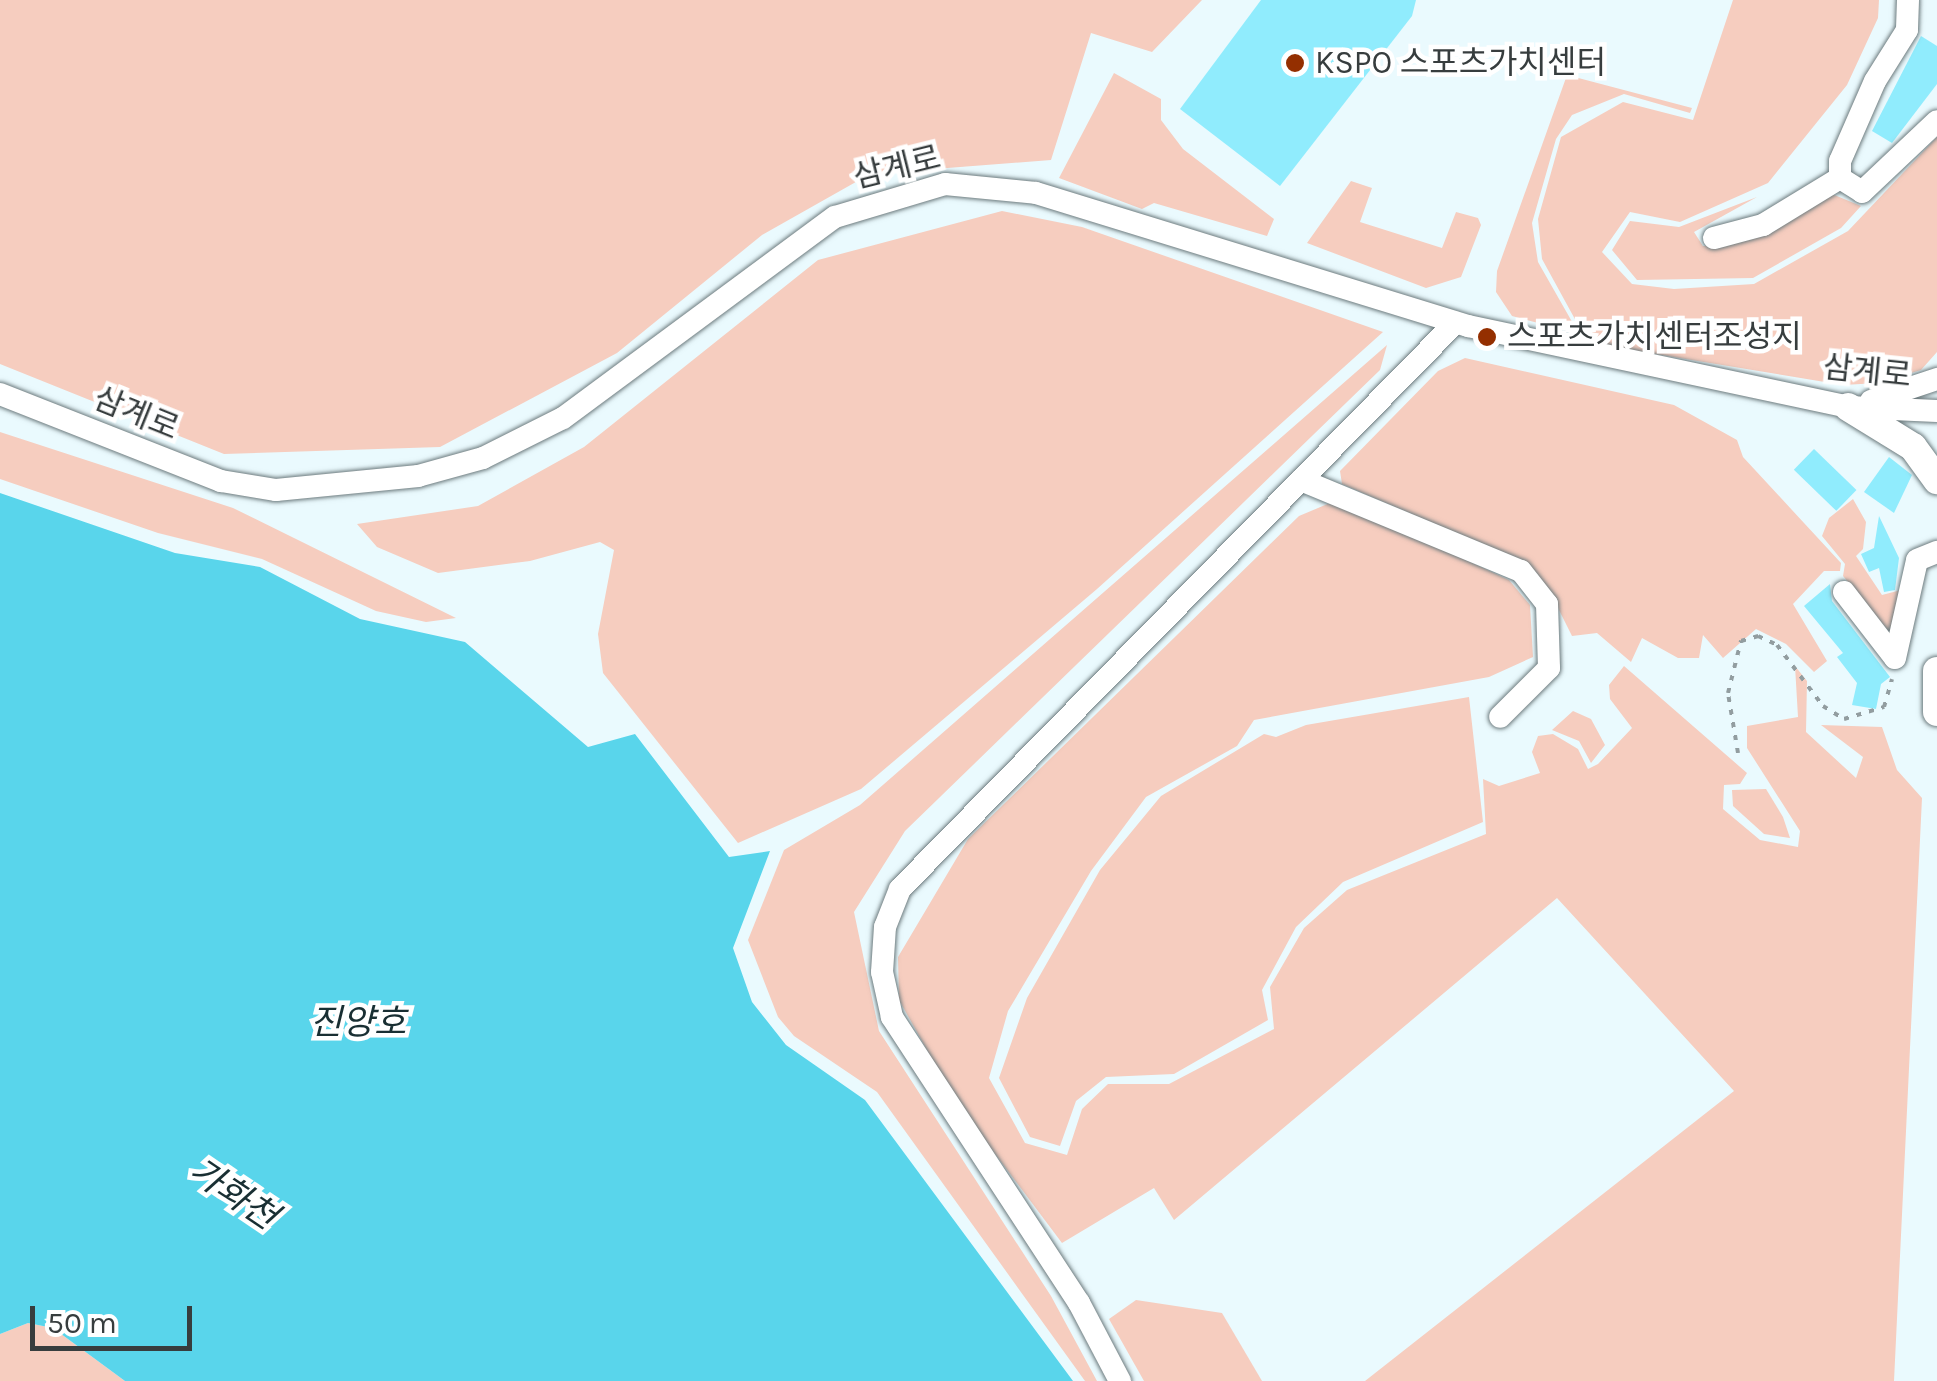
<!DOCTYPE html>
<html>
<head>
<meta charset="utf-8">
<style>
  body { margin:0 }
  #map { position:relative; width:1937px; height:1381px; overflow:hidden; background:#eafafe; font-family:Karla,"Noto Sans KR",sans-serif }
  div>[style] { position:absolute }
  .green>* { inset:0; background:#f6cdbf }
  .water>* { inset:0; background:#59d5eb }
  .building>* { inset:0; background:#90ecfd; transform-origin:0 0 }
  .path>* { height:4px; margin-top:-2px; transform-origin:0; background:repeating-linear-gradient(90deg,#929da0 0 5px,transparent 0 13px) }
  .roads { filter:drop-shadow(0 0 2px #6d7b7e) drop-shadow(0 0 2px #6d7b7e) }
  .minor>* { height:22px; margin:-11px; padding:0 11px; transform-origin:11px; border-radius:11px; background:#fff }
  .major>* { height:28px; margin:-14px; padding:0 14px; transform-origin:14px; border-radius:14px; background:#fff }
  .dots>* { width:28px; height:28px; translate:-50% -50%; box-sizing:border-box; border:5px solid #fff; border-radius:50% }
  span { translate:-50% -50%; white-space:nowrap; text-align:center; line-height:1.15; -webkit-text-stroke:9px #fff; paint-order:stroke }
  .poi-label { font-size:32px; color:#373d3e }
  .left { translate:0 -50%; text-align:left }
  .street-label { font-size:32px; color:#373d3e }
  .water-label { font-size:35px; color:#192f33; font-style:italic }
  .scale { position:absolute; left:30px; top:1306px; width:162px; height:45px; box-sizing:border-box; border:5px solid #373d3e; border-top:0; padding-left:12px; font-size:30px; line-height:35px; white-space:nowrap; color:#373d3e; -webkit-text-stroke:8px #fff; paint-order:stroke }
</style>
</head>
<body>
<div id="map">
  <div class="green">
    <div style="clip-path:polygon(0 0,1202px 0,1152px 52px,1091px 33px,1051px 160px,870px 174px,762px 235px,617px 353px,440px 447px,224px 454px,0 364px)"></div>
    <div style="clip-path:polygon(1733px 0,1879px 0,1878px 18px,1847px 85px,1768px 183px,1680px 222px,1630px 212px,1602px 252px,1632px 284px,1674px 289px,1754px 284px,1848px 231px,1937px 137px,1937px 352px,1921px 370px,1879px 383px,1843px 385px,1588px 343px,1542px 259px,1538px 219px,1561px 137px,1623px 102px,1693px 120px)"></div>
    <div style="clip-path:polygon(1114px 73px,1161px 99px,1161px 120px,1183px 149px,1274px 219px,1267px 236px,1154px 203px,1142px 209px,1059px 178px)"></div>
    <div style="clip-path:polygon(1567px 75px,1692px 108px,1690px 113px,1624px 94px,1572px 115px,1556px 139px,1532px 223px,1538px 262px,1579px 334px,1512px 316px,1496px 292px,1497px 271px)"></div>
    <div style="clip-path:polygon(1351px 181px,1372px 188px,1360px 222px,1442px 248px,1456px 212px,1478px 218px,1481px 225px,1461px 277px,1426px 288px,1307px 243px)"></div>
    <div style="clip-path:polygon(1832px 194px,1861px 206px,1841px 228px,1753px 278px,1637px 280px,1612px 250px,1630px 221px,1679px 227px,1757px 197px,1694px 232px,1703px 246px,1731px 245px)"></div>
    <div style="clip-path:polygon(1002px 211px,1082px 227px,1383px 332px,1097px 589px,861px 789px,738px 843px,603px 673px,598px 634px,614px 550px,600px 542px,530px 561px,438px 573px,377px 547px,357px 524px,478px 506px,584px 447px,818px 260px)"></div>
    <div style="clip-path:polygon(1387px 345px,1380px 370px,905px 831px,854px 912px,879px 1031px,1051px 1296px,1097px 1381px,1085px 1381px,877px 1092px,794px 1036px,778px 1017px,748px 940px,784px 850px,860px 805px)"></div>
    <div style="clip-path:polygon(1465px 358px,1674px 405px,1737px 440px,1743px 457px,1841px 563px,1840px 571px,1824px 571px,1793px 604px,1827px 661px,1814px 672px,1786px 644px,1756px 629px,1723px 658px,1703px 635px,1699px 658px,1678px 658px,1642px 638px,1631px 662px,1597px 633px,1572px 636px,1558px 608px,1502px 553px,1342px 484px,1340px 471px,1438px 371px)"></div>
    <div style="clip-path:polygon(0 432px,233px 508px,456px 618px,426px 622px,376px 611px,262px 559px,158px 533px,0 479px)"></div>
    <div style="clip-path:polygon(1853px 499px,1866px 522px,1863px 549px,1856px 556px,1882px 595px,1905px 589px,1892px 635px,1843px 576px,1845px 564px,1822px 536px,1829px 518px)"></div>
    <div style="clip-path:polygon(1337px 500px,1509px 580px,1530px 605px,1533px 657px,1489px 677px,1254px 720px,1237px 746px,1146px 797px,1091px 871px,1008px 1011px,989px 1078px,1025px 1143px,1067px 1155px,1082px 1109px,1108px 1084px,1169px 1084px,1274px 1029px,1270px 987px,1304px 928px,1347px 890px,1486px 834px,1483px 779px,1499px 786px,1540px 773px,1532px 752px,1538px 736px,1553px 734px,1578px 749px,1588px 769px,1598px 764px,1632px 728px,1610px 699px,1609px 685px,1624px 666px,1747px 773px,1740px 784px,1724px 785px,1723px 809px,1760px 840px,1798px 847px,1800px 831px,1747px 748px,1747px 726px,1798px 717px,1795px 666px,1807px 681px,1806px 732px,1856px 778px,1863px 757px,1821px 725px,1882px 727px,1897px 770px,1922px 798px,1894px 1381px,1365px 1381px,1734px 1091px,1557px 898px,1174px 1220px,1154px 1188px,1062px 1243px,956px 1102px,899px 1000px,898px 957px,968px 839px,1299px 516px)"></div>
    <div style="clip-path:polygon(1469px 697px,1483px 822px,1343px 882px,1296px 927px,1262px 990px,1268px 1020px,1174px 1074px,1106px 1077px,1076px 1101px,1060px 1146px,1030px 1137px,999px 1078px,1027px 998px,1100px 870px,1161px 796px,1264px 734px,1276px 737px,1306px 725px)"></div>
    <div style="clip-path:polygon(1573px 711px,1591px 719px,1605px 745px,1591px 763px,1579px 741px,1552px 730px)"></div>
    <div style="clip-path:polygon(1766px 789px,1783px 817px,1790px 838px,1764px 834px,1733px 806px,1732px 790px)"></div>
    <div style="clip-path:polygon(1136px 1300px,1222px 1313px,1262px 1381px,1144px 1381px,1109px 1319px)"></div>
    <div style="clip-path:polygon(28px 1323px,53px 1328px,125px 1381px,0 1381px,0 1334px)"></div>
  </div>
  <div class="water">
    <div style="clip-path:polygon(0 493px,175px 553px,260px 567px,360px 619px,465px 642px,588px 747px,635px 734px,729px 857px,770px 851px,733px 948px,752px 1002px,786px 1045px,865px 1100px,1073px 1381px,125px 1381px,53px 1328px,28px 1323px,0 1334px)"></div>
  </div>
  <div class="building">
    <div style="clip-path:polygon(1261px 0,1416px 0,1412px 16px,1280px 186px,1180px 109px)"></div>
    <div style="clip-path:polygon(1921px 36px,1937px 46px,1937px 84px,1892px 143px,1872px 131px)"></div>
    <div style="left:1814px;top:449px;width:59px;height:29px;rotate:44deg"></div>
    <div style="clip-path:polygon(1889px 457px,1912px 475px,1894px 513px,1864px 492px)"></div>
    <div style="clip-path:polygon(1879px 516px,1899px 558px,1895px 590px,1884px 592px,1879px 568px,1869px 572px,1861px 554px,1874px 548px)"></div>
    <div style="clip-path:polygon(1830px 584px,1832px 601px,1890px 677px,1881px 684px,1876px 709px,1852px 705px,1857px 683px,1837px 657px,1843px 653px,1804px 606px)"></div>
  </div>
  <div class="path">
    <div style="left:1738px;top:753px;width:61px;rotate:-99.5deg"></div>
    <div style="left:1728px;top:693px;width:54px;rotate:-76deg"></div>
    <div style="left:1741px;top:641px;width:18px;rotate:-16deg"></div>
    <div style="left:1758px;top:636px;width:21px;rotate:25deg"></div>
    <div style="left:1777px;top:645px;width:76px;rotate:53deg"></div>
    <div style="left:1823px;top:706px;width:25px;rotate:32deg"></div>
    <div style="left:1844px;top:719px;width:42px;rotate:-16.7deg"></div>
    <div style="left:1884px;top:707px;width:29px;rotate:-74deg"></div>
  </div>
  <div class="roads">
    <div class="minor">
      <div style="left:1908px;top:0;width:30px;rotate:92deg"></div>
      <div style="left:1907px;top:30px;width:60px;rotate:122.1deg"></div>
      <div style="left:1875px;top:81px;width:87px;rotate:113.6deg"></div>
      <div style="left:1840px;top:161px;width:17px;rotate:90deg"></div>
      <div style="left:1840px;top:178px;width:26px;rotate:32deg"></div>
      <div style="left:1862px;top:192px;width:103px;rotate:-43.4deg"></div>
      <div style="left:1714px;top:238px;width:51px;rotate:-14.9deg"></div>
      <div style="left:1763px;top:225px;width:90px;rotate:-31.4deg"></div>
      <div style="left:0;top:394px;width:238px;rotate:21.5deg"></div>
      <div style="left:221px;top:481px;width:56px;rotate:9.3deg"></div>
      <div style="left:276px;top:490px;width:143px;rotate:-5.6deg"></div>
      <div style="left:418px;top:476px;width:67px;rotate:-15.5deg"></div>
      <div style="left:483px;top:458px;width:89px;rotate:-26.6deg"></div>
      <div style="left:563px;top:418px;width:338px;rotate:-36.5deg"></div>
      <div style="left:835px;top:217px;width:115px;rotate:-16.7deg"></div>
      <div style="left:945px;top:184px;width:91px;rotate:5.6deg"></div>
      <div style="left:1036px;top:193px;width:452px;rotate:17.1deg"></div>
      <div style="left:1468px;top:326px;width:389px;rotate:12deg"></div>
      <div style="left:1848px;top:407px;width:89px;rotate:2.6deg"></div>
      <div style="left:1871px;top:401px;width:70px;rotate:-18.4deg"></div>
      <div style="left:1301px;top:480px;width:238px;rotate:22.5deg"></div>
      <div style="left:1521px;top:571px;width:42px;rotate:51.8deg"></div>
      <div style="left:1547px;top:604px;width:64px;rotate:88.2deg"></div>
      <div style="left:1549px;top:668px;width:69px;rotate:135deg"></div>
      <div style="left:1844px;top:592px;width:83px;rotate:52.3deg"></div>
      <div style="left:1895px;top:658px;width:100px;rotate:-77.3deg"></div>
      <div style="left:1917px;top:560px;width:22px;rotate:-22deg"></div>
      <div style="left:1120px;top:1381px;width:88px;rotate:-117.7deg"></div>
      <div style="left:1079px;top:1303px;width:342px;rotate:-123.2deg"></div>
      <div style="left:892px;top:1017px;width:46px;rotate:-102.5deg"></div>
      <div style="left:882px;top:972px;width:45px;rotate:-86.2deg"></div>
      <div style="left:885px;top:927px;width:41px;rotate:-68.5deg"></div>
      <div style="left:900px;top:889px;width:793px;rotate:-45.56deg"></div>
    </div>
    <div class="major">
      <div style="left:1848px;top:407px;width:76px;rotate:31.6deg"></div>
      <div style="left:1913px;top:447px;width:41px;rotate:54deg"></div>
      <div style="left:1937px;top:671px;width:41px;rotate:90deg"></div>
    </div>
  </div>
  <div class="dots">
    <div style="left:1295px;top:63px;background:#942f00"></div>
    <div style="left:1487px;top:337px;background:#942f00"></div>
  </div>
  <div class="poi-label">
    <span class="left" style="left:1315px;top:63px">KSPO 스포츠가치센터</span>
    <span class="left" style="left:1507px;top:337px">스포츠가치센터조성지</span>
  </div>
  <div class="street-label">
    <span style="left:897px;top:168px;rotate:-14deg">삼계로</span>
    <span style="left:1867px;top:372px;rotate:6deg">삼계로</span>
    <span style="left:136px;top:414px;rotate:22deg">삼계로</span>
  </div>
  <div class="water-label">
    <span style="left:358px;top:1023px">진양호</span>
    <span style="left:233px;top:1194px;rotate:34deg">가화천</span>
  </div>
  <div class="scale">50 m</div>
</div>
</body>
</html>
